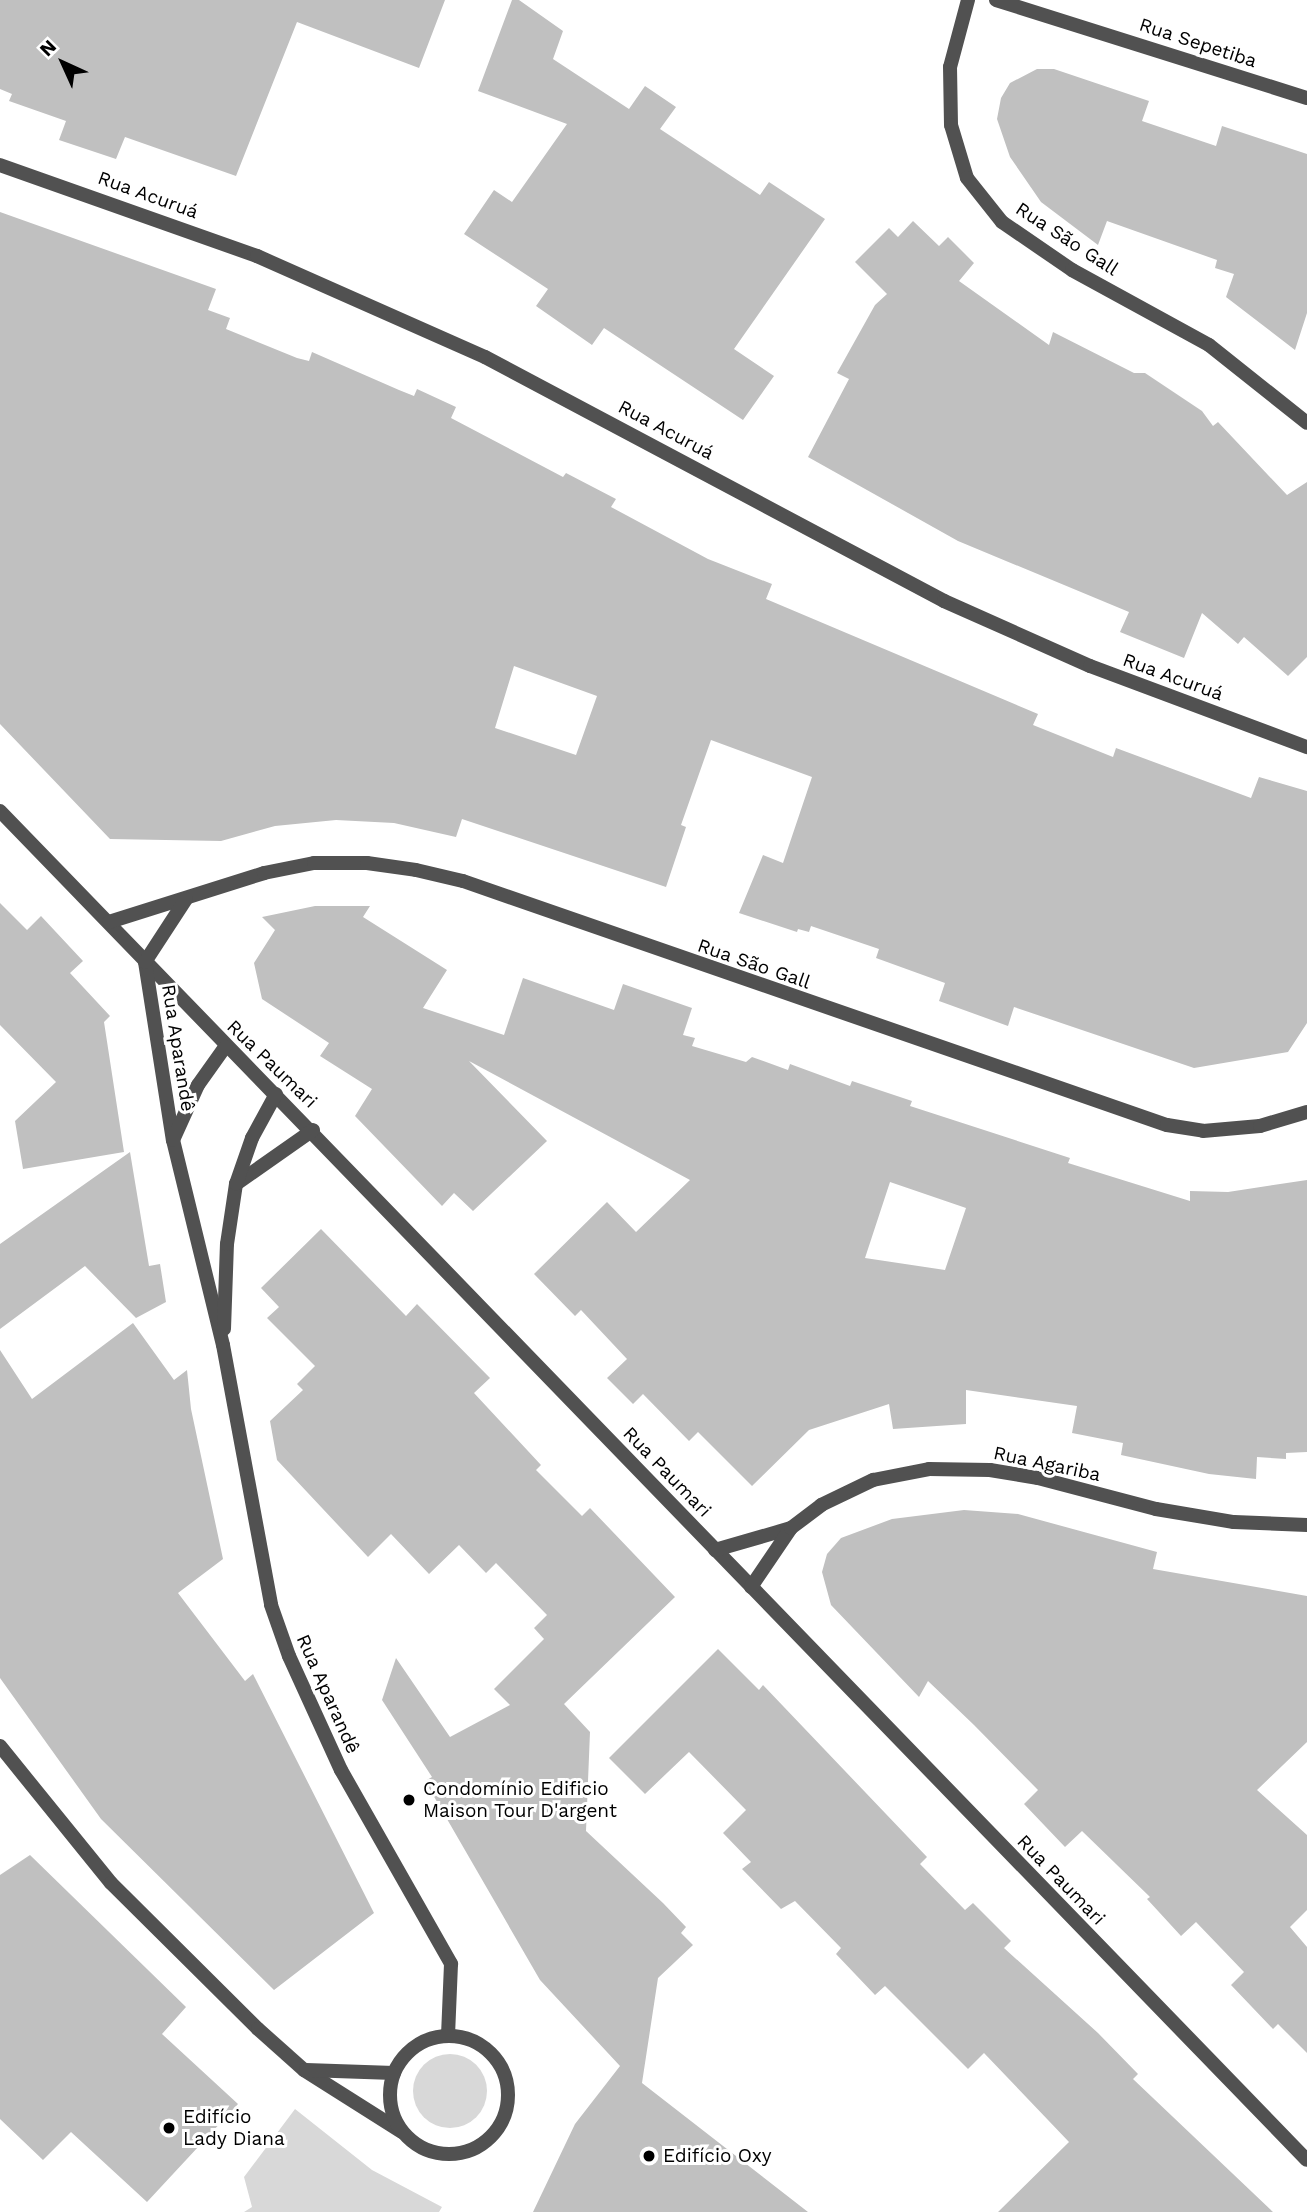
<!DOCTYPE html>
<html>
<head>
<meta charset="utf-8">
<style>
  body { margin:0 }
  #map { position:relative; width:1307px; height:2212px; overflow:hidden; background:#fff; font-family:"Work Sans",sans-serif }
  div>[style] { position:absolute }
  .green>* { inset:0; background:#d8d8d8 }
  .round { border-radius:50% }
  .building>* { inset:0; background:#c0c0c0 }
  .minor>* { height:14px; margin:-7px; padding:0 7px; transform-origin:7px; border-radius:7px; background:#515151 }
  .minor>.ring { margin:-7px; padding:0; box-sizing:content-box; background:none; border:14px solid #515151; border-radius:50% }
  .dots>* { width:19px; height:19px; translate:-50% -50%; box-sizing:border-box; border:4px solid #fff; border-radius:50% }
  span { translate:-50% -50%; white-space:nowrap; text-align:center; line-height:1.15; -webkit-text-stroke:6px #fff; paint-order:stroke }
  .street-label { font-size:19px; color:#000 }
  .poi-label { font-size:19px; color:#000 }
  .left { translate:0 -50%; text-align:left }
  .north { position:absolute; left:28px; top:28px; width:70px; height:70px; -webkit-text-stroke:5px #fff; paint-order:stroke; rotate:315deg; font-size:19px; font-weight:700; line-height:28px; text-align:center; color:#000 }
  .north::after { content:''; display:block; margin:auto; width:24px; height:32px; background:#000; clip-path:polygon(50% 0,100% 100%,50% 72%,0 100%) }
</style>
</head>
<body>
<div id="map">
  <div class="green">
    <div class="round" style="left:413px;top:2054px;width:74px;height:74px"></div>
    <div style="clip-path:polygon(295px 2109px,372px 2170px,442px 2207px,439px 2212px,244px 2212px,252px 2207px,244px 2177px)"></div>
  </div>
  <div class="building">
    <div style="clip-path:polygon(0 0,445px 0,419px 68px,297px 22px,236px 176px,125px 137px,116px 159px,59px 140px,66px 121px,9px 101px,12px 94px,0 89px)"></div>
    <div style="clip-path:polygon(512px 0,519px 0,563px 31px,553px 59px,629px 109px,645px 86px,676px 107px,660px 129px,760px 195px,769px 182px,825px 219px,734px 349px,774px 376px,743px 420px,604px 328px,592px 345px,536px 306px,548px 289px,464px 234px,494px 190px,512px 202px,567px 124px,478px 91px)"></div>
    <div style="clip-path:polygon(1037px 69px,1054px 69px,1149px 101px,1142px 121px,1216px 146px,1222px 126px,1307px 154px,1307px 313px,1295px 350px,1226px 297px,1234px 274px,1215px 268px,1217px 260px,1107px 221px,1098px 245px,1041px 202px,1010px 157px,997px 119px,1001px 98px,1010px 83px)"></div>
    <div style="clip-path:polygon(evenodd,0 212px,216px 289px,208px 310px,230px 318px,226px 329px,297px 358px,309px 361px,312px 352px,399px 390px,414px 396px,417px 389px,456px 407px,451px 418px,563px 477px,566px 473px,616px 499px,611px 507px,708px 559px,772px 584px,766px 599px,1038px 714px,1033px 725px,1113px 757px,1116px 748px,1251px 798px,1259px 777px,1307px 791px,1307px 1023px,1288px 1052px,1194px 1068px,1014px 1007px,1008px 1026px,939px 1001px,945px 983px,876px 958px,879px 949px,811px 926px,809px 932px,798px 929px,797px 932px,739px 913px,763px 855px,783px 863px,812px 777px,711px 740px,681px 825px,686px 827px,666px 887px,462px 819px,456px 837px,394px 823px,336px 820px,275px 826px,221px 841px,110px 839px,0 724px,0 212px,514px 666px,597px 696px,576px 755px,495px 728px,514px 666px)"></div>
    <div style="clip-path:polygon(913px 221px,939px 246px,948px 237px,974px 263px,959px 281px,1049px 345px,1053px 332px,1134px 373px,1145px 373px,1202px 411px,1213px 426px,1218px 422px,1287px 495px,1307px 482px,1307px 657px,1288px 676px,1244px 637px,1238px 644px,1202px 613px,1184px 658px,1120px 632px,1129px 612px,958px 541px,808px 457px,849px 379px,837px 373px,875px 305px,887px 294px,855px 262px,889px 228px,898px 237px)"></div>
    <div style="clip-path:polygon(0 903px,27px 930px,41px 916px,83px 961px,70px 973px,110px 1016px,104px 1022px,124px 1152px,23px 1169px,15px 1121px,56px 1082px,0 1025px)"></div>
    <div style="clip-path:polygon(evenodd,315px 906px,370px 906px,363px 917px,447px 970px,423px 1008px,504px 1035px,523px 978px,614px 1010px,623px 984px,692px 1008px,683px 1035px,695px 1038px,692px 1046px,746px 1062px,752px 1057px,788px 1070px,790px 1064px,850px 1086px,852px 1081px,912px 1101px,910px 1106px,1070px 1158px,1068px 1163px,1190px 1201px,1190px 1191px,1228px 1192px,1307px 1180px,1307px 1452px,1286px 1453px,1286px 1459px,1257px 1457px,1256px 1479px,1209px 1474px,1121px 1455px,1123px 1443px,1072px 1433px,1077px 1406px,966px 1390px,966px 1424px,893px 1429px,889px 1404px,809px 1430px,752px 1486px,698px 1432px,689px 1441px,643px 1394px,633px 1404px,607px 1378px,627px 1359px,581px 1310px,575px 1316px,534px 1274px,607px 1202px,636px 1232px,690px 1180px,469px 1061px,547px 1141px,473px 1211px,454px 1193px,442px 1206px,355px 1116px,372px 1089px,320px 1056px,329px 1043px,262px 999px,254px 963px,275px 930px,262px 917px,315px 906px,890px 1182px,966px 1208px,945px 1270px,865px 1258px,890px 1182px)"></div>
    <div style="clip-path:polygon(130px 1152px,149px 1266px,160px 1264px,166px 1302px,136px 1318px,85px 1266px,0 1329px,0 1244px)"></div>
    <div style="clip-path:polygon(321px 1229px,406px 1316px,417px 1304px,490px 1378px,474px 1393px,541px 1465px,536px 1470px,582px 1516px,590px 1508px,675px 1597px,564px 1704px,590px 1732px,586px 1831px,663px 1903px,686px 1927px,681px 1933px,693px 1945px,658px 1978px,642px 2083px,808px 2212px,533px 2212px,575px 2124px,620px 2066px,540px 1980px,425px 1781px,432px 1777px,382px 1700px,396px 1658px,450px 1737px,510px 1705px,494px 1689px,544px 1639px,534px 1628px,547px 1615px,496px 1563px,486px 1573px,459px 1545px,429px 1574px,391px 1534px,368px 1557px,277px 1460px,270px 1421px,303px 1390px,297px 1384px,315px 1366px,267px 1318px,279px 1307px,261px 1288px)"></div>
    <div style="clip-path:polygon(133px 1323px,174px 1380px,187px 1370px,191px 1409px,223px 1559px,178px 1593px,245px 1681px,253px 1674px,374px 1913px,274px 1990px,101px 1819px,0 1678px,0 1350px,32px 1399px)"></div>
    <div style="clip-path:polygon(964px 1510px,1018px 1514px,1157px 1552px,1153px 1569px,1307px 1596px,1307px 1742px,1257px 1790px,1307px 1835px,1307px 1910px,1290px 1927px,1307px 1947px,1307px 2053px,1278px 2024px,1273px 2029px,1231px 1985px,1244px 1972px,1196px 1922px,1181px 1936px,1147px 1899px,1150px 1897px,1082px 1831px,1065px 1847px,1024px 1804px,1038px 1790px,974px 1725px,928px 1681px,919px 1697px,831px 1605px,822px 1572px,827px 1554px,841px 1538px,892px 1519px)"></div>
    <div style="clip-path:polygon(718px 1649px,759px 1690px,763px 1685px,927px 1857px,920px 1864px,965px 1910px,973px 1903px,1011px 1941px,1004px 1948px,1098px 2033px,1138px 2074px,1133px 2079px,1273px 2212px,998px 2212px,1069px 2142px,984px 2053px,968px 2069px,885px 1986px,875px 1995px,836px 1954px,841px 1948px,795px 1901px,781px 1909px,742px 1869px,751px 1862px,723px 1833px,746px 1810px,689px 1752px,645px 1794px,609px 1758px)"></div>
    <div style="clip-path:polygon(30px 1855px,186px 2007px,162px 2034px,238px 2104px,147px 2202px,71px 2132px,43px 2160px,0 2119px,0 1875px)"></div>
  </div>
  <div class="minor">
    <div style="left:968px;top:0;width:69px;rotate:105deg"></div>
    <div style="left:950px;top:67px;width:58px;rotate:89deg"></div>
    <div style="left:951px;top:125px;width:55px;rotate:73.2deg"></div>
    <div style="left:967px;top:178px;width:56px;rotate:51.5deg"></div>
    <div style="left:1002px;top:222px;width:85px;rotate:34.4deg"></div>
    <div style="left:1072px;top:270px;width:156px;rotate:28.7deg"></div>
    <div style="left:1209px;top:345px;width:125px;rotate:38.5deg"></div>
    <div style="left:996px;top:0;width:326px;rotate:17.5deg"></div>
    <div style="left:0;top:165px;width:273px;rotate:19.5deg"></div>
    <div style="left:257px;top:256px;width:249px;rotate:23.9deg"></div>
    <div style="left:485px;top:357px;width:520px;rotate:27.99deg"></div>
    <div style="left:944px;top:601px;width:160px;rotate:24deg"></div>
    <div style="left:1090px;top:666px;width:232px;rotate:20.5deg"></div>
    <div style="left:0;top:811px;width:1878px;rotate:45.91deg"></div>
    <div style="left:109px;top:922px;width:163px;rotate:-17.5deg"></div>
    <div style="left:264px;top:873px;width:51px;rotate:-11.3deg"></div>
    <div style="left:314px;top:863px;width:53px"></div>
    <div style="left:367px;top:863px;width:49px;rotate:8.1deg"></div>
    <div style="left:416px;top:870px;width:48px;rotate:13.2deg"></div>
    <div style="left:463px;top:881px;width:745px;rotate:19.12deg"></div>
    <div style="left:1167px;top:1125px;width:36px;rotate:9deg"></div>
    <div style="left:1203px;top:1131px;width:57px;rotate:-5deg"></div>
    <div style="left:1260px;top:1126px;width:49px;rotate:-16.6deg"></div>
    <div style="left:145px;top:962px;width:180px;rotate:81.1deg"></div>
    <div style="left:173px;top:1140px;width:211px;rotate:76.3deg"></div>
    <div style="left:223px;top:1345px;width:264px;rotate:79.5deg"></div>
    <div style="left:271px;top:1605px;width:54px;rotate:70.6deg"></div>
    <div style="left:289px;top:1656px;width:125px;rotate:65.5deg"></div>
    <div style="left:341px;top:1770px;width:223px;rotate:60.4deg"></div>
    <div style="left:451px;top:1964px;width:71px;rotate:92.4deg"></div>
    <div style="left:145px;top:962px;width:75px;rotate:-56.9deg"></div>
    <div style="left:173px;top:1140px;width:60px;rotate:-65.6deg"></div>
    <div style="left:198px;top:1085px;width:47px;rotate:-54.6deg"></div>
    <div style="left:236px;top:1184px;width:94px;rotate:-35deg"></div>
    <div style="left:224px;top:1329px;width:85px;rotate:-88deg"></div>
    <div style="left:227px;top:1244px;width:61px;rotate:-81.5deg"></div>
    <div style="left:236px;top:1184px;width:49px;rotate:-70.8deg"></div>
    <div style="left:252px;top:1138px;width:50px;rotate:-61.4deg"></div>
    <div style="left:715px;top:1550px;width:79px;rotate:-16.1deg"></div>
    <div style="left:751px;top:1587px;width:71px;rotate:-55.9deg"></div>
    <div style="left:791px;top:1528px;width:38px;rotate:-37deg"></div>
    <div style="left:821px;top:1505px;width:58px;rotate:-25.7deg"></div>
    <div style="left:873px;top:1480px;width:57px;rotate:-11.1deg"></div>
    <div style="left:929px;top:1469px;width:61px;rotate:0.9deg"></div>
    <div style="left:990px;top:1470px;width:49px;rotate:9.5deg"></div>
    <div style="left:1038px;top:1478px;width:122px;rotate:14.7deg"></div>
    <div style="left:1156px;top:1509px;width:79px;rotate:9.5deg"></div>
    <div style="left:1234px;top:1522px;width:73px;rotate:2.4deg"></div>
    <div style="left:0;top:1746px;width:176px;rotate:51deg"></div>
    <div style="left:111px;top:1883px;width:207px;rotate:44.8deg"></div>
    <div style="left:258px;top:2029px;width:62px;rotate:41.7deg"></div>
    <div style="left:304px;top:2070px;width:116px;rotate:32.3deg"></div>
    <div class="ring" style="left:390px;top:2036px;width:104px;height:104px"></div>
    <div style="left:306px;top:2070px;width:88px;rotate:2deg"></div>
  </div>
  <div class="dots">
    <div style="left:409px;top:1800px;background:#000"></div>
    <div style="left:169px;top:2128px;background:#000"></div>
    <div style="left:649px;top:2156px;background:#000"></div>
  </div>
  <div class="street-label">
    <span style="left:1198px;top:43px;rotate:18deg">Rua Sepetiba</span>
    <span style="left:148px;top:195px;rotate:20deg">Rua Acuruá</span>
    <span style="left:1067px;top:239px;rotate:33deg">Rua São Gall</span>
    <span style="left:666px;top:430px;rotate:28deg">Rua Acuruá</span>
    <span style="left:1173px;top:677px;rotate:20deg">Rua Acuruá</span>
    <span style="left:754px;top:964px;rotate:19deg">Rua São Gall</span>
    <span style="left:178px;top:1048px;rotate:81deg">Rua Aparandê</span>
    <span style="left:272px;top:1064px;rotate:44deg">Rua Paumari</span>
    <span style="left:1047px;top:1464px;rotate:12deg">Rua Agariba</span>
    <span style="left:667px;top:1472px;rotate:46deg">Rua Paumari</span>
    <span style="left:328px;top:1694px;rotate:66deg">Rua Aparandê</span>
    <span style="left:1061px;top:1880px;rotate:46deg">Rua Paumari</span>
  </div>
  <div class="poi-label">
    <span class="left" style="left:423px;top:1800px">Condomínio Edificio<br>Maison Tour D'argent</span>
    <span class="left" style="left:183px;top:2128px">Edifício<br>Lady Diana</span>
    <span class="left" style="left:663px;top:2156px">Edifício Oxy</span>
  </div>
  <div class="north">N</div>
</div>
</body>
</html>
